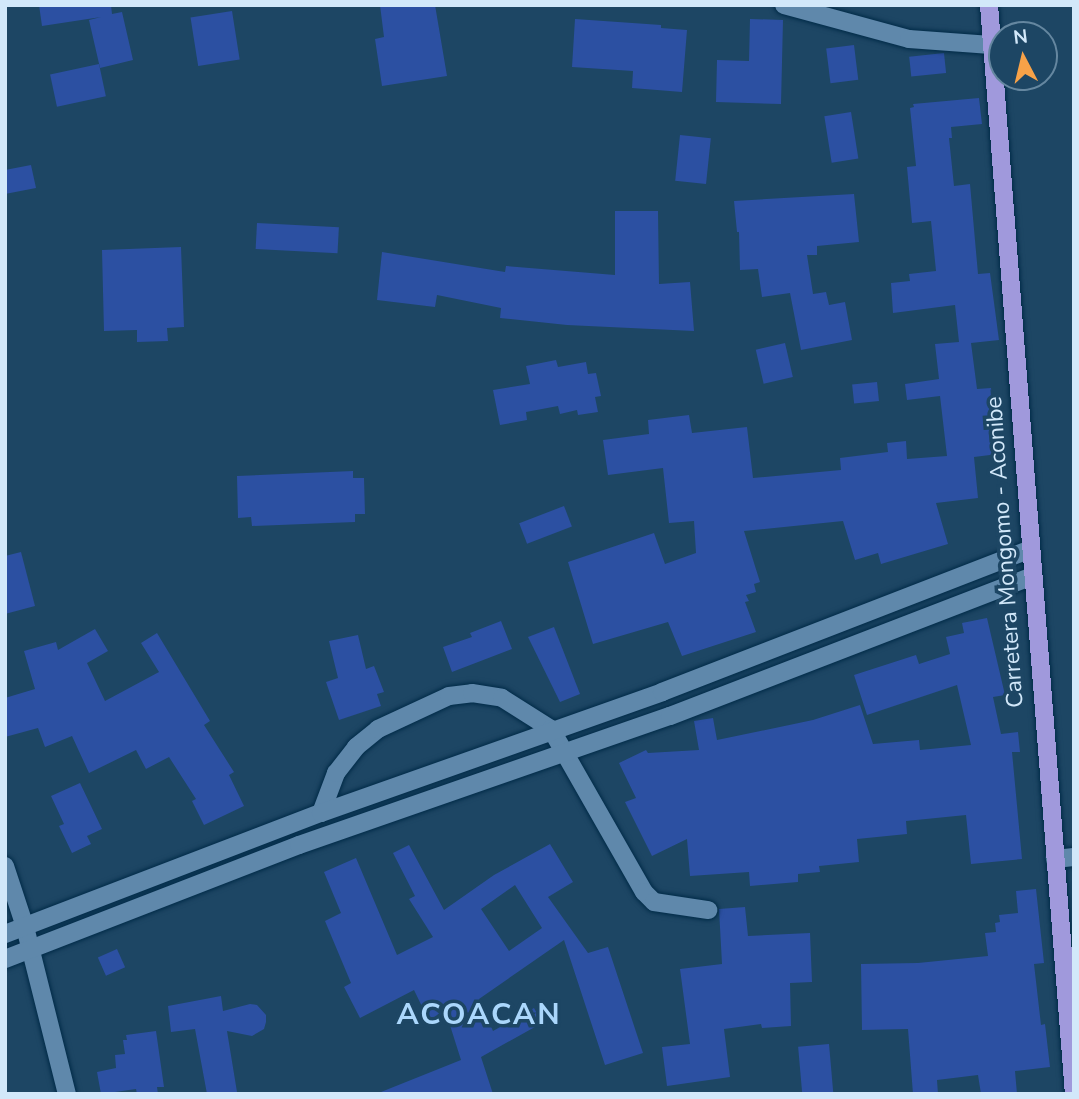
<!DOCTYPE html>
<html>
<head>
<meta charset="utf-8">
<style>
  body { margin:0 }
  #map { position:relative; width:1079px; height:1099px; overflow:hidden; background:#1d4664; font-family:"Nunito Sans",sans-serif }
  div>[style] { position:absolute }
  .building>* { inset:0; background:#2c50a2; transform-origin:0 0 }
  .roads { filter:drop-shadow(0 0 2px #002b48) drop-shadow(0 0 2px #002b48) }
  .street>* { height:18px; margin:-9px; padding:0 9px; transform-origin:9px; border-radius:9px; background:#5f88ab }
  .primary>* { height:18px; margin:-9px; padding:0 9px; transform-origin:9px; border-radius:9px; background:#a099dc }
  span { translate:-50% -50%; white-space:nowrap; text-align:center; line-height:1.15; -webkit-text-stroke:7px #1d4664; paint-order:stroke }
  .street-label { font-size:23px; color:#d2e8fa }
  .district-label { font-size:30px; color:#abd7fc; font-weight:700; letter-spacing:2px }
  .frame { position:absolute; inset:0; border:7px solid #d2e8fa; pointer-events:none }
  .north { position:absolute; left:988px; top:21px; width:70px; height:70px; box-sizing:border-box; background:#1d4664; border:2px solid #6587a0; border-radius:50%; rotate:353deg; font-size:19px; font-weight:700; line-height:28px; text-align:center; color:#d2e8fa }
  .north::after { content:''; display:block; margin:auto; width:24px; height:32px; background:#f7a248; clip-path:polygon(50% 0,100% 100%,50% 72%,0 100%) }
</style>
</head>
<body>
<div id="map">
  <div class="building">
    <div style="clip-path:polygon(39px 5px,111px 5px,112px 14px,122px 12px,133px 60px,100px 68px,89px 20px,101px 17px,42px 26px)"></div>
    <div style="clip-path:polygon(380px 5px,435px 5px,447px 76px,382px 86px,375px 39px,384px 37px)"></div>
    <div style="left:232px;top:11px;width:49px;height:42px;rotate:81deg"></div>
    <div style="clip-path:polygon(575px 19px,661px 25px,661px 28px,687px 30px,682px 92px,632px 88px,633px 71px,572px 67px)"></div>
    <div style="clip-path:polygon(750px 19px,783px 20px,781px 104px,716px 102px,717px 60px,749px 61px)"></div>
    <div style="left:854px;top:45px;width:35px;height:28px;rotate:83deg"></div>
    <div style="left:944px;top:53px;width:20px;height:35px;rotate:84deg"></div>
    <div style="left:99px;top:64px;width:33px;height:50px;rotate:78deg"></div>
    <div style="clip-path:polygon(979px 98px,982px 124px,951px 127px,952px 138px,949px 138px,954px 186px,970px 184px,978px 274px,990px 273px,999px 340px,971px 343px,977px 389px,991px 388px,998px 454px,974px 457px,978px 498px,936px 503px,948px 544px,881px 564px,878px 553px,855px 560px,843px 521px,744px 531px,760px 582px,754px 584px,756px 592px,746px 595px,749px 601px,745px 602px,756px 632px,682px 656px,668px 622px,593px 644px,568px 562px,654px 533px,665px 564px,696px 553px,694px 521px,669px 523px,663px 468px,608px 475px,603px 440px,649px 434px,648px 420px,689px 415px,692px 433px,747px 427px,753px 478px,841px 470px,840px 458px,888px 452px,887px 443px,906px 441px,907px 459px,947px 456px,940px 396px,907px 400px,905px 384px,939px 379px,935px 344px,959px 342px,955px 305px,893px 313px,891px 283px,910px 281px,909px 274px,936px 271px,931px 221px,912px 223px,907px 167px,916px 166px,910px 108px,914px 107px,913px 104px)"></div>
    <div style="left:851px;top:112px;width:47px;height:27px;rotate:81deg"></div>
    <div style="left:680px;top:135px;width:31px;height:46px;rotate:6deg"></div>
    <div style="clip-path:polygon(31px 165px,36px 188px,5px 194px,5px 170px)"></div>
    <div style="clip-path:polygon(854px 194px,859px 242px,817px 246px,817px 255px,807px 255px,813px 294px,826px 292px,829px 305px,845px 302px,852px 340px,801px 350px,790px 293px,762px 297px,758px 269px,740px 270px,739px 232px,737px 232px,734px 201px)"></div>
    <div style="clip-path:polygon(615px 211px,658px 211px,659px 284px,690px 282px,694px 331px,567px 325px,500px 318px,501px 308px,437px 295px,435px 307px,377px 300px,382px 252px,505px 272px,506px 266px,615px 275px)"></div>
    <div style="left:257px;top:223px;width:82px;height:26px;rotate:3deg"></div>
    <div style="clip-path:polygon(181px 247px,184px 327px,167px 328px,168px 341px,137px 342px,137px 330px,104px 331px,102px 250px)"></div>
    <div style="left:785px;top:343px;width:35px;height:30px;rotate:77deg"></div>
    <div style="clip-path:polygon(556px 360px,558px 367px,586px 362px,588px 374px,596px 373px,601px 396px,595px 397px,598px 412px,578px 415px,577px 410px,560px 414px,558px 406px,526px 412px,527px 420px,500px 425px,493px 390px,530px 384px,526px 366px)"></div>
    <div style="left:877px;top:382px;width:19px;height:25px;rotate:84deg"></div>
    <div style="clip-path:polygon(353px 471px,353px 478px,364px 478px,365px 514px,355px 514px,355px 522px,252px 526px,251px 517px,238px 518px,237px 476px)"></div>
    <div style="left:564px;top:506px;width:22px;height:48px;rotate:69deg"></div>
    <div style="clip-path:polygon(21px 552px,35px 606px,5px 614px,5px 556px)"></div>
    <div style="clip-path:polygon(987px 618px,1005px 695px,993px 697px,1001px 734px,1018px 732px,1020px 752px,1012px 752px,1022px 859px,971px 864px,966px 815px,906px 821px,907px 834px,857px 839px,859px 862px,819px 866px,820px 872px,798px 874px,798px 882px,750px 886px,749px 872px,690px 876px,687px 839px,652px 856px,625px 802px,636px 798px,619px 763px,646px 750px,648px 753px,699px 750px,694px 721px,713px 718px,717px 740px,813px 720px,860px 705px,873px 744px,919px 740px,920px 750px,971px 745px,957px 685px,867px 715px,854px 675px,916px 655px,919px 664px,950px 654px,946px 637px,964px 633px,962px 623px)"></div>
    <div style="clip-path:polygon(501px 621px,512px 649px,452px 672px,443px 647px,472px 637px,470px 633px)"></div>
    <div style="clip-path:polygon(554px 627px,580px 694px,560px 702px,528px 637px)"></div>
    <div style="clip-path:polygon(95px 629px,108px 651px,87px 663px,105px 701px,159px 672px,141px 643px,157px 633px,210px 721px,204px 725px,234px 772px,229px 775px,244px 806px,204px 825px,192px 801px,196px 799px,169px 757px,146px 769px,136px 750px,89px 773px,72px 736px,45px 747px,38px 728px,5px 737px,5px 698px,35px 689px,24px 651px,56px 642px,58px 650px)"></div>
    <div style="clip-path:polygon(358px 635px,366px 669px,374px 666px,384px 692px,377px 694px,381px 706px,339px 720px,326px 682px,338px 678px,329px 641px)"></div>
    <div style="clip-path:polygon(80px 783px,102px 829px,87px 836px,91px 844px,72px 853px,59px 826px,64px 824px,51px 796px)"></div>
    <div style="clip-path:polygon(evenodd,550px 844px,573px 882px,548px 897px,588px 953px,608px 947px,643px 1053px,605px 1065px,564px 940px,479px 999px,493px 1031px,534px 1008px,542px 1023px,481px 1057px,493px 1094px,376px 1094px,461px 1060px,448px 1019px,432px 1027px,414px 990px,360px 1018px,344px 987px,351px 983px,325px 921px,341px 913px,324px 872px,356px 858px,397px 955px,433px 937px,409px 899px,415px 896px,393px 853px,409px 845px,444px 910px,494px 875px,550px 844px,515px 885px,542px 928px,509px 951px,481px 909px,515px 885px)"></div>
    <div style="clip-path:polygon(1036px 889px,1044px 963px,1034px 964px,1041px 1025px,1045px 1024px,1050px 1067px,1015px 1071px,1017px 1094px,981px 1094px,978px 1075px,937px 1080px,938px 1094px,913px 1094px,908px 1029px,862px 1030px,861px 964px,918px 963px,988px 956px,985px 933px,996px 932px,995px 923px,1000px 922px,999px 915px,1018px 913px,1016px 891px)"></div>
    <div style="clip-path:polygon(745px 907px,748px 936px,810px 933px,812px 982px,790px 983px,791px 1026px,762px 1028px,761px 1024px,724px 1029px,730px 1077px,667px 1086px,662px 1047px,690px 1044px,680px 969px,722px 964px,719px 909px)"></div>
    <div style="left:117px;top:949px;width:20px;height:21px;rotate:66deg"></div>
    <div style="clip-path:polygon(221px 996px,223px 1011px,250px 1004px,257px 1005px,266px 1015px,266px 1022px,264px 1029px,252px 1036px,227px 1031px,237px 1092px,207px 1094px,195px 1029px,171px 1032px,168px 1006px)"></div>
    <div style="clip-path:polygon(156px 1031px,164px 1087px,157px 1087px,158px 1094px,137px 1094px,136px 1089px,101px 1094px,97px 1072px,116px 1068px,115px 1055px,125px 1054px,123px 1040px,127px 1040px,126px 1035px)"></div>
    <div style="left:829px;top:1044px;width:50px;height:31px;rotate:85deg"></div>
  </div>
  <div class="roads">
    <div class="street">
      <div style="left:784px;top:5px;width:130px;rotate:15.2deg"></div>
      <div style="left:909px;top:39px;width:82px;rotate:4.2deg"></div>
      <div style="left:321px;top:813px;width:43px;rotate:-69.4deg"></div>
      <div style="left:336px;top:773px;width:33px;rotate:-52deg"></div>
      <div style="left:356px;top:747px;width:28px;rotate:-39deg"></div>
      <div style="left:378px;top:729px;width:78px;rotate:-24.9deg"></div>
      <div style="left:449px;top:696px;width:23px;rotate:-7deg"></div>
      <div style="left:472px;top:693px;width:30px;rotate:9deg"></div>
      <div style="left:502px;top:698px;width:58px;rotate:32.3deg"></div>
      <div style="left:551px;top:729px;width:188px;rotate:60.3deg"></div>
      <div style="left:644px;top:892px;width:14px;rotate:45deg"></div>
      <div style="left:654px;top:902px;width:55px;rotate:8.4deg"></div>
      <div style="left:1055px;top:859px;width:19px;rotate:-6deg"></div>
      <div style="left:5px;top:866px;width:64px;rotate:71.8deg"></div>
      <div style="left:25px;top:927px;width:172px;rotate:75.9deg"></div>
      <div style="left:5px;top:934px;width:338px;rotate:-21deg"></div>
      <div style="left:321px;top:813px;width:362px;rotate:-19.5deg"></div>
      <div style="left:662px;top:692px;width:394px;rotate:-21.2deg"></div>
      <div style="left:5px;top:959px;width:315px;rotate:-21.2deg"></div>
      <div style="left:299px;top:845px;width:393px;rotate:-19.2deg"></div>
      <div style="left:670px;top:716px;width:387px;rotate:-21.1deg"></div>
    </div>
    <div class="primary">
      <div style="left:989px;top:5px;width:1092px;rotate:85.54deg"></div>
    </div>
  </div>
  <div class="street-label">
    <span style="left:1005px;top:552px;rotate:-94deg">Carretera Mongomo - Aconibe</span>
  </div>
  <div class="district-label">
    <span style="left:479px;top:1015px">ACOACAN</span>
  </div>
  <div class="frame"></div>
  <div class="north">N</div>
</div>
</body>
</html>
